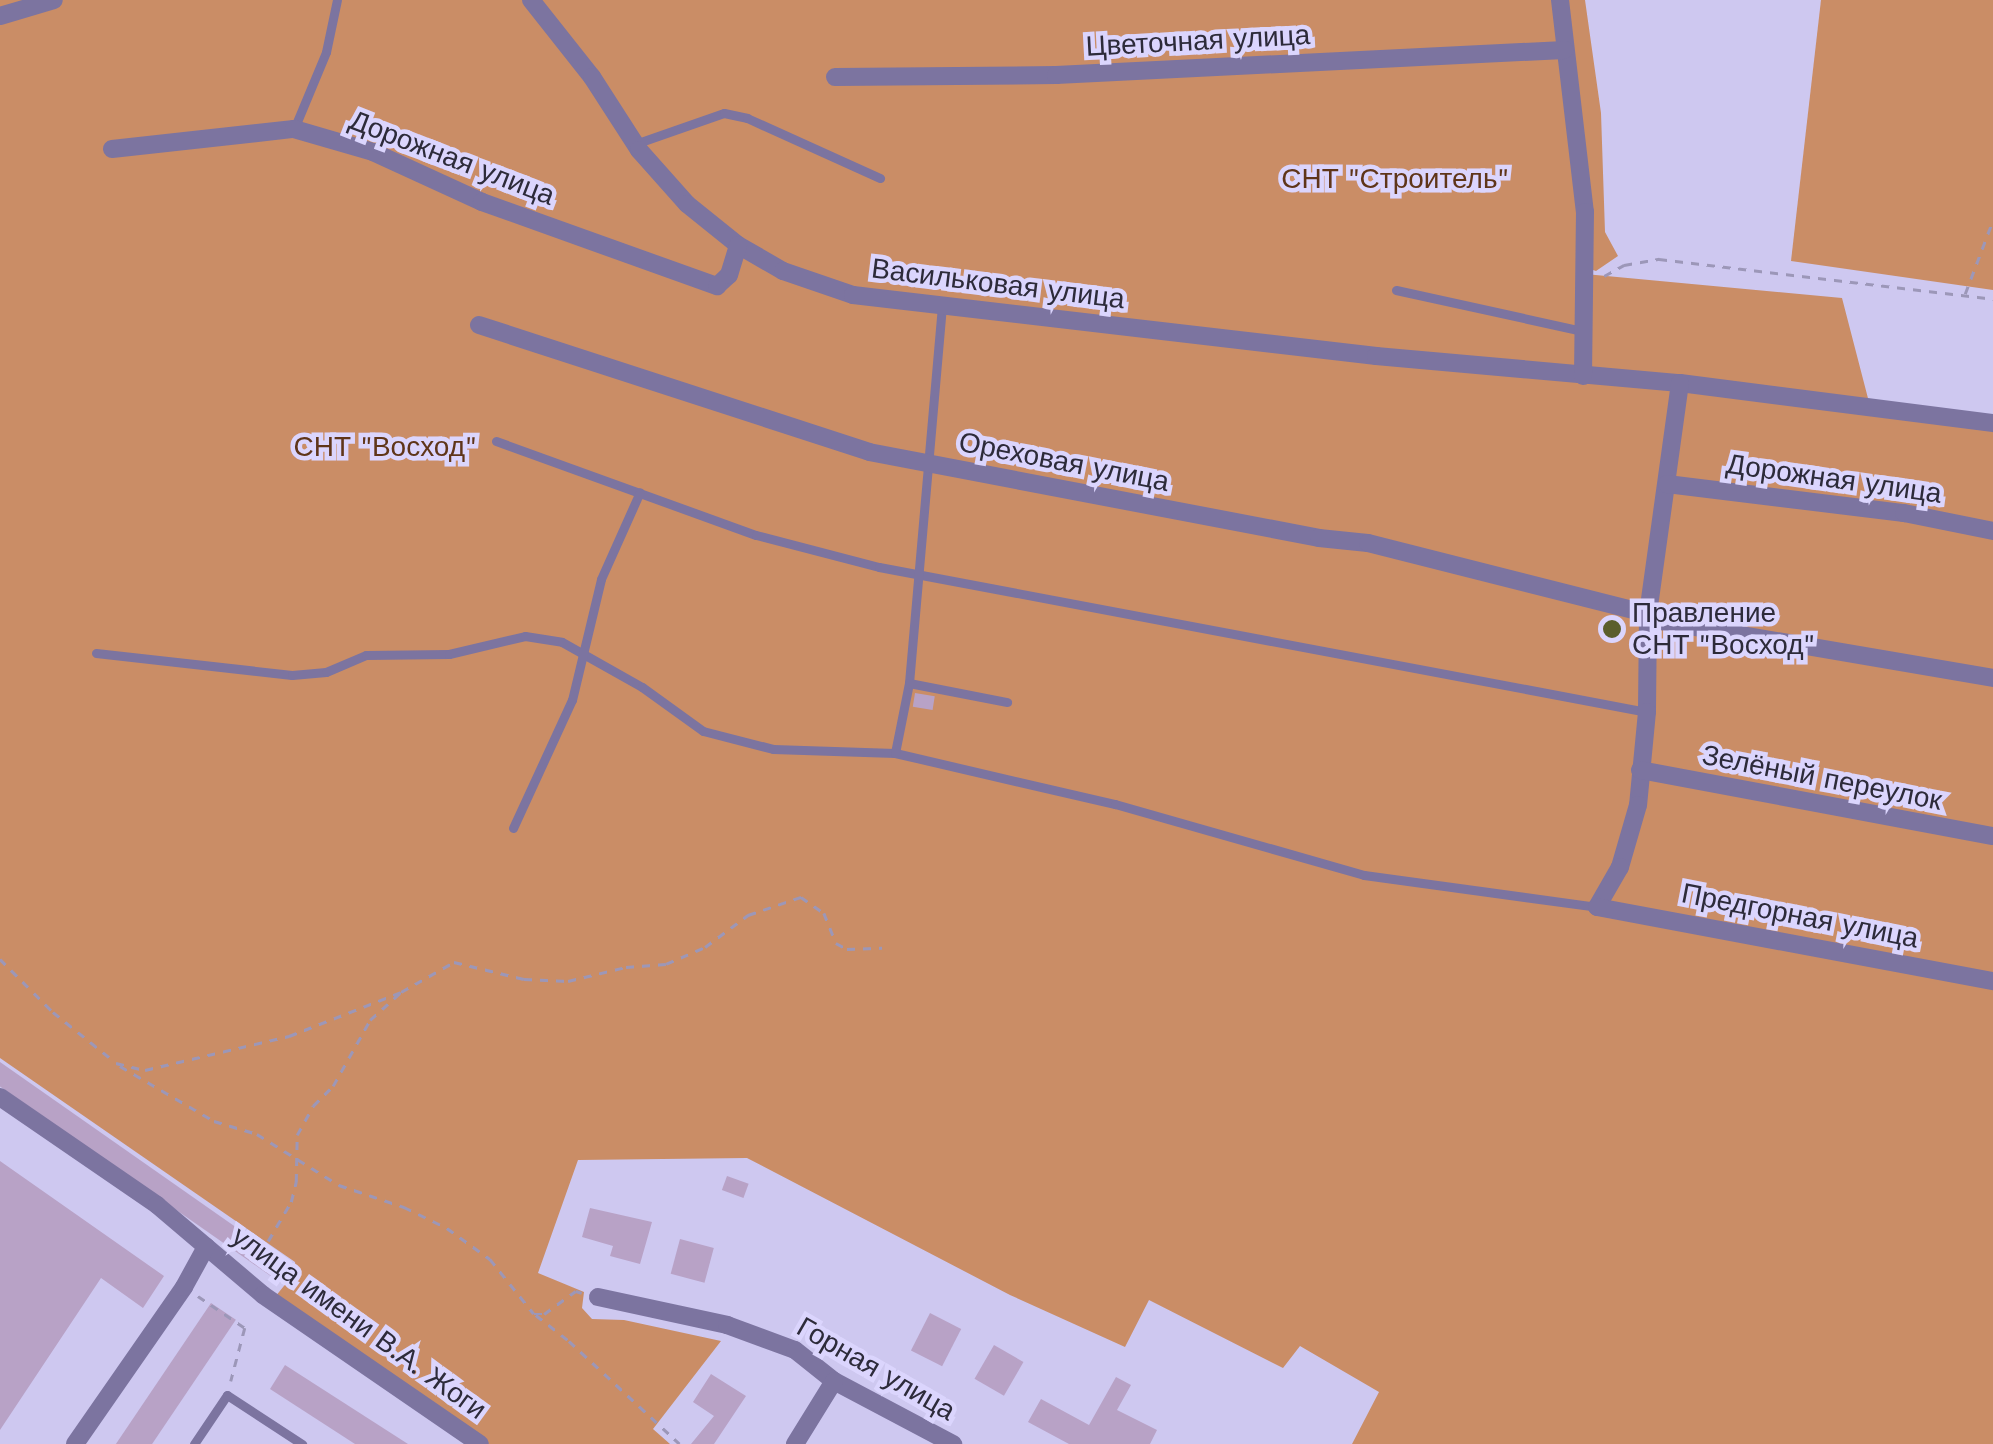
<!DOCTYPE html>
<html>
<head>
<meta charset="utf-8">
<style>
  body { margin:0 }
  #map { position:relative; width:1993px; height:1444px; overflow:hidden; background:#cec8f0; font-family:"Work Sans",sans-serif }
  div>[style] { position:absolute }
  .green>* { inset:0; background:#ca8d66 }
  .building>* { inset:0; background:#b8a2c6; transform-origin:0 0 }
  .path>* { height:2.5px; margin-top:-1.25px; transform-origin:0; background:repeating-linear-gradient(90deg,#9c97b8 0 8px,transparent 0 16px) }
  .lane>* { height:9px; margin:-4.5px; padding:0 4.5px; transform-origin:4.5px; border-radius:4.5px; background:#7c74a0 }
  .street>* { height:18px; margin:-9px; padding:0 9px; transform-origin:9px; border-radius:9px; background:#7c74a0 }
  .dots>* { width:28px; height:28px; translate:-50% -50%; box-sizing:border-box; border:5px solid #dbd5fd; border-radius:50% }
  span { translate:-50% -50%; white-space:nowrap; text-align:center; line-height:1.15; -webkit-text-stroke:9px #dbd5fd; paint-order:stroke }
  .street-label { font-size:28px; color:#2d2b3a }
  .park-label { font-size:28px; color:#5f3519 }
  .poi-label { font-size:28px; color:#2d2b3a }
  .left { translate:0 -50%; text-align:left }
</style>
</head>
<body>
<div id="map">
  <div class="green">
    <div style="clip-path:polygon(0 0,1560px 0,1585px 274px,1842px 298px,1870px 406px,1993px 423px,1993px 1444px,1352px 1444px,1379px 1392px,1300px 1346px,1283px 1368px,1149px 1300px,1125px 1347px,1010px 1295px,747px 1158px,578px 1160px,538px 1273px,584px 1292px,582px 1308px,592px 1319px,624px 1320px,721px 1341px,653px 1429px,670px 1444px,487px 1444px,275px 1297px,296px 1271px,295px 1262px,0 1058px)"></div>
    <div style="clip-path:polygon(1563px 0,1585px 0,1601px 113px,1605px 232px,1618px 256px,1596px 271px,1590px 269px)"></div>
    <div style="clip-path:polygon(1821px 0,1993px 0,1993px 290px,1791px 261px)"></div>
  </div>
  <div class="building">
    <div style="left:915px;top:693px;width:20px;height:14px;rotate:9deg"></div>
    <div style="left:0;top:1062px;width:357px;height:20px;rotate:35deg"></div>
    <div style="clip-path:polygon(0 1161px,164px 1276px,143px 1308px,101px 1278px,0 1430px)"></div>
    <div style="left:727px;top:1176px;width:23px;height:15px;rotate:20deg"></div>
    <div style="clip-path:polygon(590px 1208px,652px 1222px,640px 1264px,610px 1256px,613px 1246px,582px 1237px)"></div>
    <div style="left:680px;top:1239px;width:35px;height:36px;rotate:15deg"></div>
    <div style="left:211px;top:1303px;width:30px;height:171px;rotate:34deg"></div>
    <div style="left:930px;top:1313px;width:35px;height:42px;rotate:27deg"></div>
    <div style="left:994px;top:1345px;width:34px;height:39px;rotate:30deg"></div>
    <div style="clip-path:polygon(285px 1365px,408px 1444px,355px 1444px,270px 1389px)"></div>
    <div style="clip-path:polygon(711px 1374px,746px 1396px,714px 1444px,691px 1444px,714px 1416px,693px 1402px)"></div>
    <div style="clip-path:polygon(1116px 1377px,1131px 1385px,1117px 1410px,1157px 1430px,1150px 1444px,1069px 1444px,1028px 1422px,1041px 1399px,1089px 1425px)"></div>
  </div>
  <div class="path">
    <div style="left:1604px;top:276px;width:23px;rotate:-29deg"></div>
    <div style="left:1624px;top:265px;width:36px;rotate:-10deg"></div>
    <div style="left:1659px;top:259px;width:336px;rotate:6.8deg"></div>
    <div style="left:1965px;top:294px;width:79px;rotate:-69.3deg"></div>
    <div style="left:0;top:959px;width:75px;rotate:45deg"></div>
    <div style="left:53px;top:1012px;width:78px;rotate:38.8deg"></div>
    <div style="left:116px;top:1063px;width:30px;rotate:14deg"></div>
    <div style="left:145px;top:1070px;width:148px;rotate:-13.3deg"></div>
    <div style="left:289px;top:1036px;width:120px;rotate:-21.4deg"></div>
    <div style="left:401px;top:992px;width:61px;rotate:-29.5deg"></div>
    <div style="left:454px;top:962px;width:72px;rotate:13.7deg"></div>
    <div style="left:524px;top:979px;width:44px;rotate:2.6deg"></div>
    <div style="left:568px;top:981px;width:60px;rotate:-13.6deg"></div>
    <div style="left:626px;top:967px;width:40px;rotate:-4.3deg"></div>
    <div style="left:666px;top:964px;width:43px;rotate:-23.6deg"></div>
    <div style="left:705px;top:947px;width:54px;rotate:-36.7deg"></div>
    <div style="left:748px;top:915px;width:56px;rotate:-18.8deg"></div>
    <div style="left:801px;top:897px;width:28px;rotate:35deg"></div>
    <div style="left:824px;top:913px;width:32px;rotate:68deg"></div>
    <div style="left:836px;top:943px;width:13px;rotate:29deg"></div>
    <div style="left:847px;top:949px;width:35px;rotate:-2deg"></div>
    <div style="left:120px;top:1066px;width:109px;rotate:30.3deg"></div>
    <div style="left:214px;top:1121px;width:45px;rotate:16.8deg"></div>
    <div style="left:257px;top:1134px;width:97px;rotate:31.9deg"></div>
    <div style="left:339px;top:1185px;width:69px;rotate:18.7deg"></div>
    <div style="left:404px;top:1207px;width:48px;rotate:26deg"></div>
    <div style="left:447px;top:1228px;width:53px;rotate:35.8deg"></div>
    <div style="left:490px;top:1259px;width:70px;rotate:51.3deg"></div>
    <div style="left:534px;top:1314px;width:10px"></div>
    <div style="left:544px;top:1314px;width:39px;rotate:-36deg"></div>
    <div style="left:576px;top:1291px;width:6px;rotate:18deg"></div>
    <div style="left:268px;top:1241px;width:45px;rotate:-59.5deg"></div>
    <div style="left:291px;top:1202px;width:21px;rotate:-76deg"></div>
    <div style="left:296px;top:1182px;width:47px;rotate:-88.8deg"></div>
    <div style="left:297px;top:1135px;width:33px;rotate:-61deg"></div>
    <div style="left:313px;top:1106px;width:28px;rotate:-45deg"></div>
    <div style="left:333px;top:1086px;width:76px;rotate:-60.7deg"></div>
    <div style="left:370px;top:1020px;width:40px;rotate:-42deg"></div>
    <div style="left:198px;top:1296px;width:57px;rotate:34.2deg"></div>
    <div style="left:245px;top:1328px;width:55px;rotate:104.8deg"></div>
    <div style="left:536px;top:1315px;width:42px;rotate:38.2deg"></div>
    <div style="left:569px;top:1341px;width:151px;rotate:42.9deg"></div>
  </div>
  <div class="lane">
    <div style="left:294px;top:129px;width:83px;rotate:-67.4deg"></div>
    <div style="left:326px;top:52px;width:53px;rotate:-78.1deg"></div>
    <div style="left:635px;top:144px;width:94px;rotate:-19.2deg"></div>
    <div style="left:724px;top:113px;width:24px;rotate:12deg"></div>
    <div style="left:747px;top:118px;width:146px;rotate:24.3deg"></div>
    <div style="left:1396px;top:290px;width:190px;rotate:12.4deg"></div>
    <div style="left:496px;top:441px;width:276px;rotate:19.9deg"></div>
    <div style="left:756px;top:535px;width:127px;rotate:14.6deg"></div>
    <div style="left:879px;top:567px;width:782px;rotate:10.69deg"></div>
    <div style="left:96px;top:653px;width:197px;rotate:6.4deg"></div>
    <div style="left:292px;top:675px;width:34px;rotate:-5deg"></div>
    <div style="left:326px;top:672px;width:43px;rotate:-23deg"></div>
    <div style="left:366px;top:655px;width:83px;rotate:-0.7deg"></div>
    <div style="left:449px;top:654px;width:78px;rotate:-13.3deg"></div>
    <div style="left:525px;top:636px;width:37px;rotate:9deg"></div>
    <div style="left:562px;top:642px;width:92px;rotate:29.4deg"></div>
    <div style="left:642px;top:687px;width:75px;rotate:35.8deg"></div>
    <div style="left:703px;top:731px;width:72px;rotate:14.4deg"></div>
    <div style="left:773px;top:749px;width:122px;rotate:1.9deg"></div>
    <div style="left:895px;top:753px;width:226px;rotate:13.1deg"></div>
    <div style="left:1115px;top:804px;width:259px;rotate:15.9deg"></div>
    <div style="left:1364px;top:875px;width:235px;rotate:7.8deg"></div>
    <div style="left:909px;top:683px;width:378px;rotate:-85deg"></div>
    <div style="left:895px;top:753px;width:71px;rotate:-78.7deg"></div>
    <div style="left:909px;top:683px;width:100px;rotate:11deg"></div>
    <div style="left:513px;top:828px;width:141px;rotate:-65.3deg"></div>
    <div style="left:572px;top:700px;width:124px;rotate:-76.5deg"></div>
    <div style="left:601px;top:579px;width:95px;rotate:-65.9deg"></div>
    <div style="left:194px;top:1444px;width:59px;rotate:-56deg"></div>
    <div style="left:227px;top:1395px;width:90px;rotate:33.2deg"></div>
  </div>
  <div class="street">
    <div style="left:531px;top:0;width:98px;rotate:51.6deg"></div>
    <div style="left:592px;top:77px;width:87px;rotate:57.2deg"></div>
    <div style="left:639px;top:150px;width:72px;rotate:48.4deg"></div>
    <div style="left:687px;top:204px;width:65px;rotate:38.8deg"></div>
    <div style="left:738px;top:245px;width:52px;rotate:30deg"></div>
    <div style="left:783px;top:271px;width:74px;rotate:18.9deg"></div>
    <div style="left:853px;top:295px;width:527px;rotate:6.65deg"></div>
    <div style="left:1376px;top:356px;width:305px;rotate:5.1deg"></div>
    <div style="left:1680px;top:383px;width:316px;rotate:7.3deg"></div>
    <div style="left:1560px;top:0;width:213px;rotate:83.3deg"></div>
    <div style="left:1585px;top:212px;width:164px;rotate:90.7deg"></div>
    <div style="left:0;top:16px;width:56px;rotate:-16.5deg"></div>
    <div style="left:835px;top:77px;width:221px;rotate:-0.5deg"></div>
    <div style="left:1056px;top:75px;width:509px;rotate:-2.82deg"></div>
    <div style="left:112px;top:149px;width:183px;rotate:-6.3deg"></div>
    <div style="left:294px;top:129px;width:82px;rotate:16.2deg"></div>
    <div style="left:373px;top:152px;width:120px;rotate:24.6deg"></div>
    <div style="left:482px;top:202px;width:250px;rotate:19.7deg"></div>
    <div style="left:717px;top:286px;width:16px;rotate:-43deg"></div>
    <div style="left:729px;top:275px;width:31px;rotate:-73deg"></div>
    <div style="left:479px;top:325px;width:410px;rotate:18deg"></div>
    <div style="left:869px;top:452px;width:458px;rotate:10.8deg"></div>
    <div style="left:1319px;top:538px;width:49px;rotate:5.8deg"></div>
    <div style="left:1368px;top:543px;width:289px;rotate:14.2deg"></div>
    <div style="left:1680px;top:383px;width:233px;rotate:97.9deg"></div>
    <div style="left:1648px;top:614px;width:98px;rotate:90.6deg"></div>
    <div style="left:1647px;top:712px;width:93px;rotate:95.5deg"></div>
    <div style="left:1638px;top:805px;width:65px;rotate:106.2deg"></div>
    <div style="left:1620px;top:867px;width:46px;rotate:119.9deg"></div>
    <div style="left:1597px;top:907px;width:403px;rotate:10.6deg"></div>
    <div style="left:1667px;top:484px;width:239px;rotate:7deg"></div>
    <div style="left:1904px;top:513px;width:91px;rotate:11.4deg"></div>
    <div style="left:1648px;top:619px;width:350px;rotate:9.7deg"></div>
    <div style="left:1640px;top:770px;width:359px;rotate:10.6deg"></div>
    <div style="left:0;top:1097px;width:191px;rotate:34.5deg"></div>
    <div style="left:157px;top:1205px;width:139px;rotate:40.3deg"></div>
    <div style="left:263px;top:1295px;width:263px;rotate:34.5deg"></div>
    <div style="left:598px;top:1297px;width:132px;rotate:12.2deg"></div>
    <div style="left:727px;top:1325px;width:72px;rotate:20.2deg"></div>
    <div style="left:795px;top:1350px;width:50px;rotate:38.5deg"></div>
    <div style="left:834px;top:1381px;width:135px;rotate:27.9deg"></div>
    <div style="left:75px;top:1444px;width:191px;rotate:-55.2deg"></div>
    <div style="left:184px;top:1287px;width:46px;rotate:-61.2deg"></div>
    <div style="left:795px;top:1444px;width:74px;rotate:-58.2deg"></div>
  </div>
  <div class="dots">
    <div style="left:1612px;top:629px;background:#5b5e2c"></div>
  </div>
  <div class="street-label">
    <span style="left:1198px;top:41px;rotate:-3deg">Цветочная улица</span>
    <span style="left:452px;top:158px;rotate:21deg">Дорожная улица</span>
    <span style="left:998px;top:284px;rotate:7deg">Васильковая улица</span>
    <span style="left:1064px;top:462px;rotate:11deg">Ореховая улица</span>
    <span style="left:1834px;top:479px;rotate:8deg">Дорожная улица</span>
    <span style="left:1822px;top:778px;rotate:11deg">Зелёный переулок</span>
    <span style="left:1800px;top:916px;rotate:11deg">Предгорная улица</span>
    <span style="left:359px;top:1323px;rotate:36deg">улица имени В.А. Жоги</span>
    <span style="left:876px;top:1369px;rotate:30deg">Горная улица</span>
  </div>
  <div class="park-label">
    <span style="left:1395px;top:179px">СНТ "Строитель"</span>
    <span style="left:385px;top:447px">СНТ "Восход"</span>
  </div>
  <div class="poi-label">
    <span class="left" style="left:1632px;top:629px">Правление<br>СНТ "Восход"</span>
  </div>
</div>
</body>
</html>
